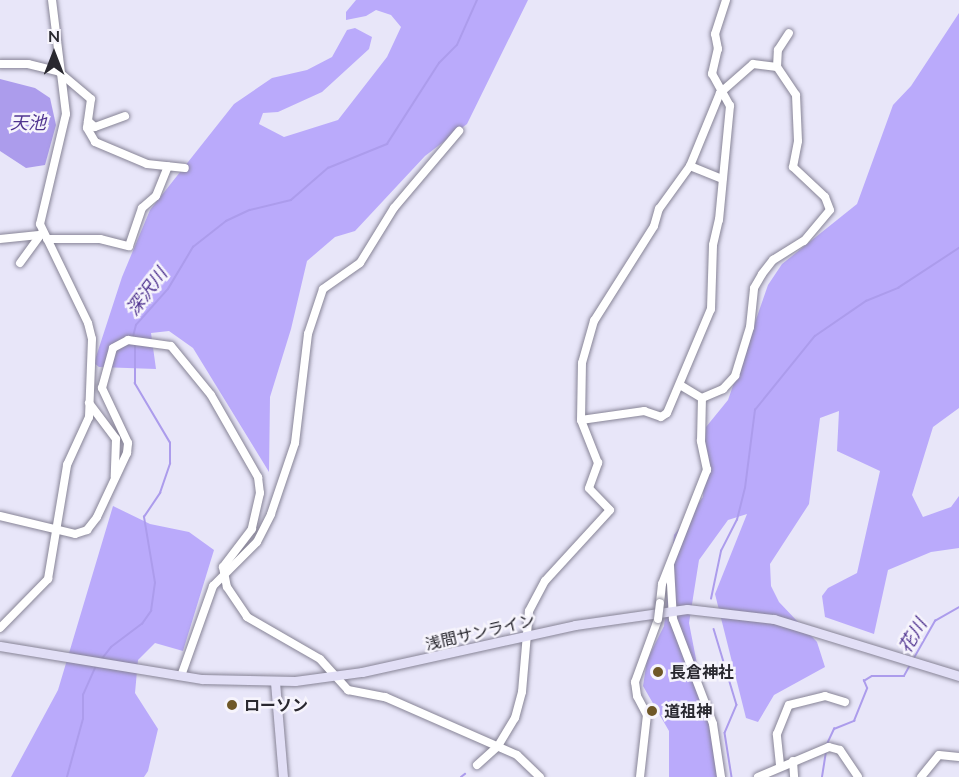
<!DOCTYPE html>
<html>
<head>
<meta charset="utf-8">
<style>
  body { margin:0 }
  #map { position:relative; width:959px; height:777px; overflow:hidden; background:#e8e6f9; font-family:Mulish,"Noto Sans JP",sans-serif }
  div>[style] { position:absolute }
  .forest>* { inset:0; background:#baaafb }
  .water>* { inset:0; background:#ac9cec }
  .stream>* { height:1.5px; margin:-0.75px; padding:0 0.75px; transform-origin:0.75px; border-radius:0.75px; background:#ac9cec }
  .roads { filter:drop-shadow(0 0 2px #878496) drop-shadow(0 0 2px #878496) }
  .minor>* { height:8px; margin:-4px; padding:0 4px; transform-origin:4px; border-radius:4px; background:#fff }
  .major>* { height:9px; margin:-4.5px; padding:0 4.5px; transform-origin:4.5px; border-radius:4.5px; background:#e2dff6 }
  .bridges { filter:drop-shadow(0 0 2px #878496) drop-shadow(0 0 2px #878496) }
  .minor-bridge>* { height:8px; margin:-4px; padding:0 4px; transform-origin:4px; border-radius:4px; background:#fff }
  .dots>* { width:16px; height:16px; translate:-50% -50%; box-sizing:border-box; border:3px solid #f6f4fc; border-radius:50% }
  span { translate:-50% -50%; white-space:nowrap; text-align:center; line-height:1.15; -webkit-text-stroke:5px #f6f4fc; paint-order:stroke }
  .street-label { font-size:16px; color:#29282f }
  .poi-label { font-size:16px; color:#29282f; font-weight:700 }
  .left { translate:0 -50%; text-align:left }
  .water-label { font-size:18px; color:#503490; font-style:italic }
  .north { position:absolute; left:24px; top:24px; width:60px; height:60px; -webkit-text-stroke:4px #f6f4fc; paint-order:stroke; rotate:0deg; font-size:16px; font-weight:700; line-height:24px; text-align:center; color:#29282f }
  .north::after { content:''; display:block; margin:auto; width:21px; height:27px; background:#29282f; clip-path:polygon(50% 0,100% 100%,50% 72%,0 100%) }
</style>
</head>
<body>
<div id="map">
  <div class="forest">
    <div style="clip-path:polygon(356px 0,528px 0,467px 124px,425px 156px,355px 231px,335px 237px,307px 261px,291px 329px,270px 397px,269px 472px,193px 348px,169px 331px,151px 333px,156px 369px,99px 367px,94px 363px,122px 277px,150px 210px,234px 104px,272px 78px,307px 70px,332px 57px,347px 30px,355px 28px,372px 37px,369px 49px,322px 92px,278px 112px,263px 113px,259px 124px,284px 137px,338px 120px,387px 57px,401px 27px,391px 15px,376px 10px,366px 16px,346px 20px,346px 12px)"></div>
    <div style="clip-path:polygon(959px 13px,959px 408px,933px 427px,912px 495px,923px 517px,951px 507px,959px 496px,959px 548px,931px 552px,888px 570px,874px 634px,825px 617px,822px 596px,828px 588px,857px 573px,880px 471px,837px 451px,839px 411px,820px 418px,809px 504px,770px 564px,771px 586px,779px 602px,817px 642px,825px 667px,774px 695px,758px 722px,746px 718px,715px 594px,747px 514px,728px 520px,699px 560px,689px 623px,719px 777px,669px 777px,669px 731px,643px 686px,647px 660px,664px 626px,674px 535px,703px 497px,706px 427px,728px 400px,768px 285px,782px 264px,857px 204px,893px 105px,911px 86px)"></div>
    <div style="clip-path:polygon(113px 506px,150px 524px,189px 532px,214px 550px,183px 651px,155px 643px,138px 660px,135px 693px,158px 729px,148px 771px,144px 777px,11px 777px,58px 690px)"></div>
  </div>
  <div class="water">
    <div style="clip-path:polygon(0 79px,35px 88px,50px 98px,56px 125px,45px 165px,26px 168px,0 151px)"></div>
  </div>
  <div class="stream">
    <div style="left:133px;top:337px;width:12px;rotate:-76deg"></div>
    <div style="left:136px;top:325px;width:48px;rotate:-48.4deg"></div>
    <div style="left:168px;top:289px;width:49px;rotate:-59.2deg"></div>
    <div style="left:193px;top:247px;width:42px;rotate:-38.2deg"></div>
    <div style="left:226px;top:221px;width:26px;rotate:-25deg"></div>
    <div style="left:250px;top:210px;width:42px;rotate:-13.7deg"></div>
    <div style="left:291px;top:200px;width:49px;rotate:-40.9deg"></div>
    <div style="left:328px;top:168px;width:64px;rotate:-22.1deg"></div>
    <div style="left:387px;top:144px;width:96px;rotate:-57.3deg"></div>
    <div style="left:439px;top:63px;width:25px;rotate:-45deg"></div>
    <div style="left:457px;top:45px;width:49px;rotate:-66deg"></div>
    <div style="left:711px;top:599px;width:49px;rotate:-78.2deg"></div>
    <div style="left:721px;top:551px;width:35px;rotate:-63deg"></div>
    <div style="left:737px;top:520px;width:33px;rotate:-76deg"></div>
    <div style="left:745px;top:488px;width:79px;rotate:-82.7deg"></div>
    <div style="left:755px;top:410px;width:95px;rotate:-51deg"></div>
    <div style="left:815px;top:336px;width:62px;rotate:-34.5deg"></div>
    <div style="left:866px;top:301px;width:35px;rotate:-22deg"></div>
    <div style="left:898px;top:288px;width:73px;rotate:-33.3deg"></div>
    <div style="left:714px;top:629px;width:79px;rotate:73.2deg"></div>
    <div style="left:737px;top:705px;width:30px;rotate:113deg"></div>
    <div style="left:725px;top:733px;width:45px;rotate:81deg"></div>
    <div style="left:914px;top:658px;width:43px;rotate:-60.4deg"></div>
    <div style="left:935px;top:621px;width:28px;rotate:-30deg"></div>
    <div style="left:101px;top:660px;width:16px;rotate:-52deg"></div>
    <div style="left:111px;top:647px;width:39px;rotate:-37deg"></div>
    <div style="left:142px;top:624px;width:16px;rotate:-55deg"></div>
    <div style="left:151px;top:611px;width:28px;rotate:-82deg"></div>
    <div style="left:155px;top:583px;width:67px;rotate:-99.5deg"></div>
    <div style="left:144px;top:517px;width:29px;rotate:-56deg"></div>
    <div style="left:160px;top:493px;width:31px;rotate:-71deg"></div>
    <div style="left:170px;top:464px;width:21px;rotate:-90deg"></div>
    <div style="left:170px;top:443px;width:69px;rotate:-120.7deg"></div>
    <div style="left:135px;top:384px;width:40px;rotate:-90deg"></div>
    <div style="left:827px;top:744px;width:17px;rotate:-65deg"></div>
    <div style="left:834px;top:729px;width:22px;rotate:-22deg"></div>
    <div style="left:854px;top:721px;width:35px;rotate:-68deg"></div>
    <div style="left:867px;top:688px;width:8px;rotate:-113deg"></div>
    <div style="left:864px;top:681px;width:9px;rotate:-32deg"></div>
    <div style="left:872px;top:676px;width:32px"></div>
    <div style="left:904px;top:676px;width:13px;rotate:-61deg"></div>
    <div style="left:67px;top:777px;width:60px;rotate:-74.6deg"></div>
    <div style="left:83px;top:719px;width:24px;rotate:-90deg"></div>
    <div style="left:83px;top:695px;width:32px;rotate:-66deg"></div>
    <div style="left:461px;top:777px;width:5px;rotate:-37deg"></div>
    <div style="left:822px;top:777px;width:25px;rotate:-81deg"></div>
  </div>
  <div class="roads">
    <div class="minor">
      <div style="left:0;top:64px;width:28px"></div>
      <div style="left:28px;top:64px;width:32px;rotate:14deg"></div>
      <div style="left:59px;top:72px;width:42px;rotate:40.2deg"></div>
      <div style="left:91px;top:99px;width:29px;rotate:98deg"></div>
      <div style="left:87px;top:128px;width:16px;rotate:60deg"></div>
      <div style="left:95px;top:142px;width:56px;rotate:22.9deg"></div>
      <div style="left:147px;top:164px;width:38px;rotate:6deg"></div>
      <div style="left:88px;top:121px;width:9px;rotate:41deg"></div>
      <div style="left:95px;top:127px;width:32px;rotate:-20deg"></div>
      <div style="left:690px;top:166px;width:35px;rotate:22deg"></div>
      <div style="left:0;top:239px;width:39px;rotate:-6deg"></div>
      <div style="left:47px;top:239px;width:53px"></div>
      <div style="left:100px;top:239px;width:30px;rotate:14deg"></div>
      <div style="left:129px;top:246px;width:40px;rotate:-71.1deg"></div>
      <div style="left:142px;top:208px;width:18px;rotate:-41deg"></div>
      <div style="left:156px;top:196px;width:32px;rotate:-68deg"></div>
      <div style="left:20px;top:263px;width:37px;rotate:-54deg"></div>
      <div style="left:680px;top:385px;width:26px;rotate:31deg"></div>
      <div style="left:702px;top:398px;width:23px;rotate:-23deg"></div>
      <div style="left:723px;top:389px;width:18px;rotate:-47deg"></div>
      <div style="left:735px;top:376px;width:51px;rotate:-73deg"></div>
      <div style="left:750px;top:327px;width:39px;rotate:-84deg"></div>
      <div style="left:754px;top:288px;width:16px;rotate:-60deg"></div>
      <div style="left:762px;top:274px;width:18px;rotate:-52deg"></div>
      <div style="left:773px;top:260px;width:36px;rotate:-32deg"></div>
      <div style="left:804px;top:241px;width:40px;rotate:-50deg"></div>
      <div style="left:830px;top:210px;width:14px;rotate:-111deg"></div>
      <div style="left:825px;top:197px;width:44px;rotate:-136.8deg"></div>
      <div style="left:793px;top:167px;width:26px;rotate:-79deg"></div>
      <div style="left:798px;top:141px;width:46px;rotate:-92.5deg"></div>
      <div style="left:796px;top:95px;width:34px;rotate:-124deg"></div>
      <div style="left:777px;top:67px;width:17px;rotate:-87deg"></div>
      <div style="left:778px;top:50px;width:20px;rotate:-57deg"></div>
      <div style="left:89px;top:403px;width:45px;rotate:53.1deg"></div>
      <div style="left:116px;top:439px;width:38px;rotate:92deg"></div>
      <div style="left:581px;top:420px;width:64px;rotate:-8.1deg"></div>
      <div style="left:644px;top:411px;width:18px;rotate:19deg"></div>
      <div style="left:661px;top:417px;width:7px;rotate:-34deg"></div>
      <div style="left:667px;top:413px;width:113px;rotate:-67.1deg"></div>
      <div style="left:711px;top:309px;width:64px;rotate:-88.2deg"></div>
      <div style="left:713px;top:245px;width:26px;rotate:-77deg"></div>
      <div style="left:719px;top:220px;width:115px;rotate:-84.5deg"></div>
      <div style="left:730px;top:106px;width:37px;rotate:-119deg"></div>
      <div style="left:712px;top:74px;width:26px;rotate:-77deg"></div>
      <div style="left:718px;top:49px;width:15px;rotate:-101deg"></div>
      <div style="left:715px;top:34px;width:36px;rotate:-72deg"></div>
      <div style="left:0;top:516px;width:77px;rotate:13.5deg"></div>
      <div style="left:75px;top:534px;width:13px;rotate:-18deg"></div>
      <div style="left:87px;top:530px;width:16px;rotate:-52deg"></div>
      <div style="left:97px;top:517px;width:71px;rotate:-64.9deg"></div>
      <div style="left:127px;top:453px;width:10px;rotate:-84deg"></div>
      <div style="left:128px;top:443px;width:61px;rotate:-115.3deg"></div>
      <div style="left:102px;top:388px;width:41px;rotate:-74.6deg"></div>
      <div style="left:113px;top:348px;width:17px;rotate:-28deg"></div>
      <div style="left:128px;top:340px;width:43px;rotate:7.9deg"></div>
      <div style="left:171px;top:346px;width:63px;rotate:50.8deg"></div>
      <div style="left:211px;top:395px;width:95px;rotate:60.2deg"></div>
      <div style="left:258px;top:477px;width:16px;rotate:83deg"></div>
      <div style="left:260px;top:493px;width:37px;rotate:103deg"></div>
      <div style="left:252px;top:529px;width:48px;rotate:127.3deg"></div>
      <div style="left:223px;top:567px;width:20px;rotate:79deg"></div>
      <div style="left:227px;top:587px;width:36px;rotate:56deg"></div>
      <div style="left:247px;top:617px;width:84px;rotate:29.9deg"></div>
      <div style="left:320px;top:659px;width:42px;rotate:47.9deg"></div>
      <div style="left:348px;top:690px;width:38px;rotate:11deg"></div>
      <div style="left:385px;top:697px;width:144px;rotate:23.7deg"></div>
      <div style="left:517px;top:755px;width:32px;rotate:44deg"></div>
      <div style="left:670px;top:566px;width:53px;rotate:86.8deg"></div>
      <div style="left:673px;top:619px;width:112px;rotate:69.1deg"></div>
      <div style="left:713px;top:724px;width:54px;rotate:81.4deg"></div>
      <div style="left:660px;top:603px;width:19px;rotate:-84deg"></div>
      <div style="left:662px;top:584px;width:123px;rotate:-68.5deg"></div>
      <div style="left:707px;top:470px;width:30px;rotate:-102deg"></div>
      <div style="left:701px;top:441px;width:43px;rotate:-88.7deg"></div>
      <div style="left:0;top:628px;width:69px;rotate:-45.6deg"></div>
      <div style="left:48px;top:579px;width:116px;rotate:-80.5deg"></div>
      <div style="left:67px;top:465px;width:53px;rotate:-65.4deg"></div>
      <div style="left:89px;top:417px;width:78px;rotate:-87.8deg"></div>
      <div style="left:92px;top:339px;width:16px;rotate:-104deg"></div>
      <div style="left:88px;top:323px;width:110px;rotate:-115.9deg"></div>
      <div style="left:40px;top:224px;width:113px;rotate:-76.7deg"></div>
      <div style="left:66px;top:114px;width:115px;rotate:-97deg"></div>
      <div style="left:181px;top:676px;width:96px;rotate:-70.4deg"></div>
      <div style="left:213px;top:586px;width:62px;rotate:-45deg"></div>
      <div style="left:257px;top:542px;width:31px;rotate:-63deg"></div>
      <div style="left:271px;top:514px;width:75px;rotate:-71.3deg"></div>
      <div style="left:295px;top:443px;width:110px;rotate:-83.2deg"></div>
      <div style="left:308px;top:334px;width:47px;rotate:-71.6deg"></div>
      <div style="left:323px;top:289px;width:45px;rotate:-35.1deg"></div>
      <div style="left:360px;top:263px;width:65px;rotate:-58.3deg"></div>
      <div style="left:394px;top:208px;width:101px;rotate:-49.8deg"></div>
      <div style="left:793px;top:761px;width:16px;rotate:86deg"></div>
      <div style="left:477px;top:765px;width:28px;rotate:-42deg"></div>
      <div style="left:498px;top:746px;width:33px;rotate:-59deg"></div>
      <div style="left:515px;top:718px;width:27px;rotate:-75deg"></div>
      <div style="left:522px;top:692px;width:81px;rotate:-85.1deg"></div>
      <div style="left:529px;top:611px;width:34px;rotate:-62deg"></div>
      <div style="left:545px;top:581px;width:96px;rotate:-47.5deg"></div>
      <div style="left:610px;top:510px;width:30px;rotate:-134deg"></div>
      <div style="left:589px;top:488px;width:27px;rotate:-70deg"></div>
      <div style="left:598px;top:463px;width:46px;rotate:-111.6deg"></div>
      <div style="left:581px;top:420px;width:57px;rotate:-89deg"></div>
      <div style="left:582px;top:363px;width:44px;rotate:-74.1deg"></div>
      <div style="left:594px;top:321px;width:112px;rotate:-57.7deg"></div>
      <div style="left:654px;top:226px;width:18px;rotate:-74deg"></div>
      <div style="left:659px;top:209px;width:53px;rotate:-54.2deg"></div>
      <div style="left:690px;top:166px;width:79px;rotate:-67.7deg"></div>
      <div style="left:720px;top:93px;width:44px;rotate:-41.3deg"></div>
      <div style="left:753px;top:64px;width:24px;rotate:7deg"></div>
      <div style="left:780px;top:765px;width:31px;rotate:-96deg"></div>
      <div style="left:777px;top:734px;width:31px;rotate:-68deg"></div>
      <div style="left:789px;top:705px;width:37px;rotate:-14deg"></div>
      <div style="left:825px;top:696px;width:21px;rotate:17deg"></div>
      <div style="left:640px;top:777px;width:62px;rotate:-83.6deg"></div>
      <div style="left:647px;top:715px;width:21px;rotate:-118deg"></div>
      <div style="left:637px;top:696px;width:14px;rotate:-98deg"></div>
      <div style="left:635px;top:682px;width:67px;rotate:-69.9deg"></div>
      <div style="left:758px;top:777px;width:77px;rotate:-22.9deg"></div>
      <div style="left:829px;top:747px;width:11px;rotate:15deg"></div>
      <div style="left:840px;top:750px;width:32px;rotate:56deg"></div>
      <div style="left:921px;top:777px;width:28px;rotate:-51deg"></div>
      <div style="left:939px;top:755px;width:20px;rotate:6deg"></div>
    </div>
    <div class="major">
      <div style="left:0;top:646px;width:205px;rotate:9.3deg"></div>
      <div style="left:202px;top:679px;width:93px;rotate:1.2deg"></div>
      <div style="left:295px;top:681px;width:68px;rotate:-7.7deg"></div>
      <div style="left:362px;top:672px;width:218px;rotate:-12.4deg"></div>
      <div style="left:575px;top:625px;width:113px;rotate:-8.1deg"></div>
      <div style="left:687px;top:609px;width:88px;rotate:6.6deg"></div>
      <div style="left:774px;top:619px;width:194px;rotate:17.1deg"></div>
      <div style="left:275px;top:682px;width:95px;rotate:85.2deg"></div>
    </div>
  </div>
  <div class="bridges">
    <div class="minor-bridge">
      <div style="left:658px;top:619px;width:16px;rotate:-83deg"></div>
    </div>
  </div>
  <div class="dots">
    <div style="left:658px;top:672px;background:#6e5727"></div>
    <div style="left:232px;top:705px;background:#6e5727"></div>
    <div style="left:652px;top:711px;background:#6e5727"></div>
  </div>
  <div class="street-label">
    <span style="left:480px;top:632px;rotate:-13deg">浅間サンライン</span>
  </div>
  <div class="poi-label">
    <span class="left" style="left:670px;top:672px">長倉神社</span>
    <span class="left" style="left:244px;top:705px">ローソン</span>
    <span class="left" style="left:664px;top:711px">道祖神</span>
  </div>
  <div class="water-label">
    <span style="left:28px;top:123px">天池</span>
    <span style="left:147px;top:292px;rotate:-53deg">深沢川</span>
    <span style="left:913px;top:636px;rotate:-59deg">花川</span>
  </div>
  <div class="north">N</div>
</div>
</body>
</html>
